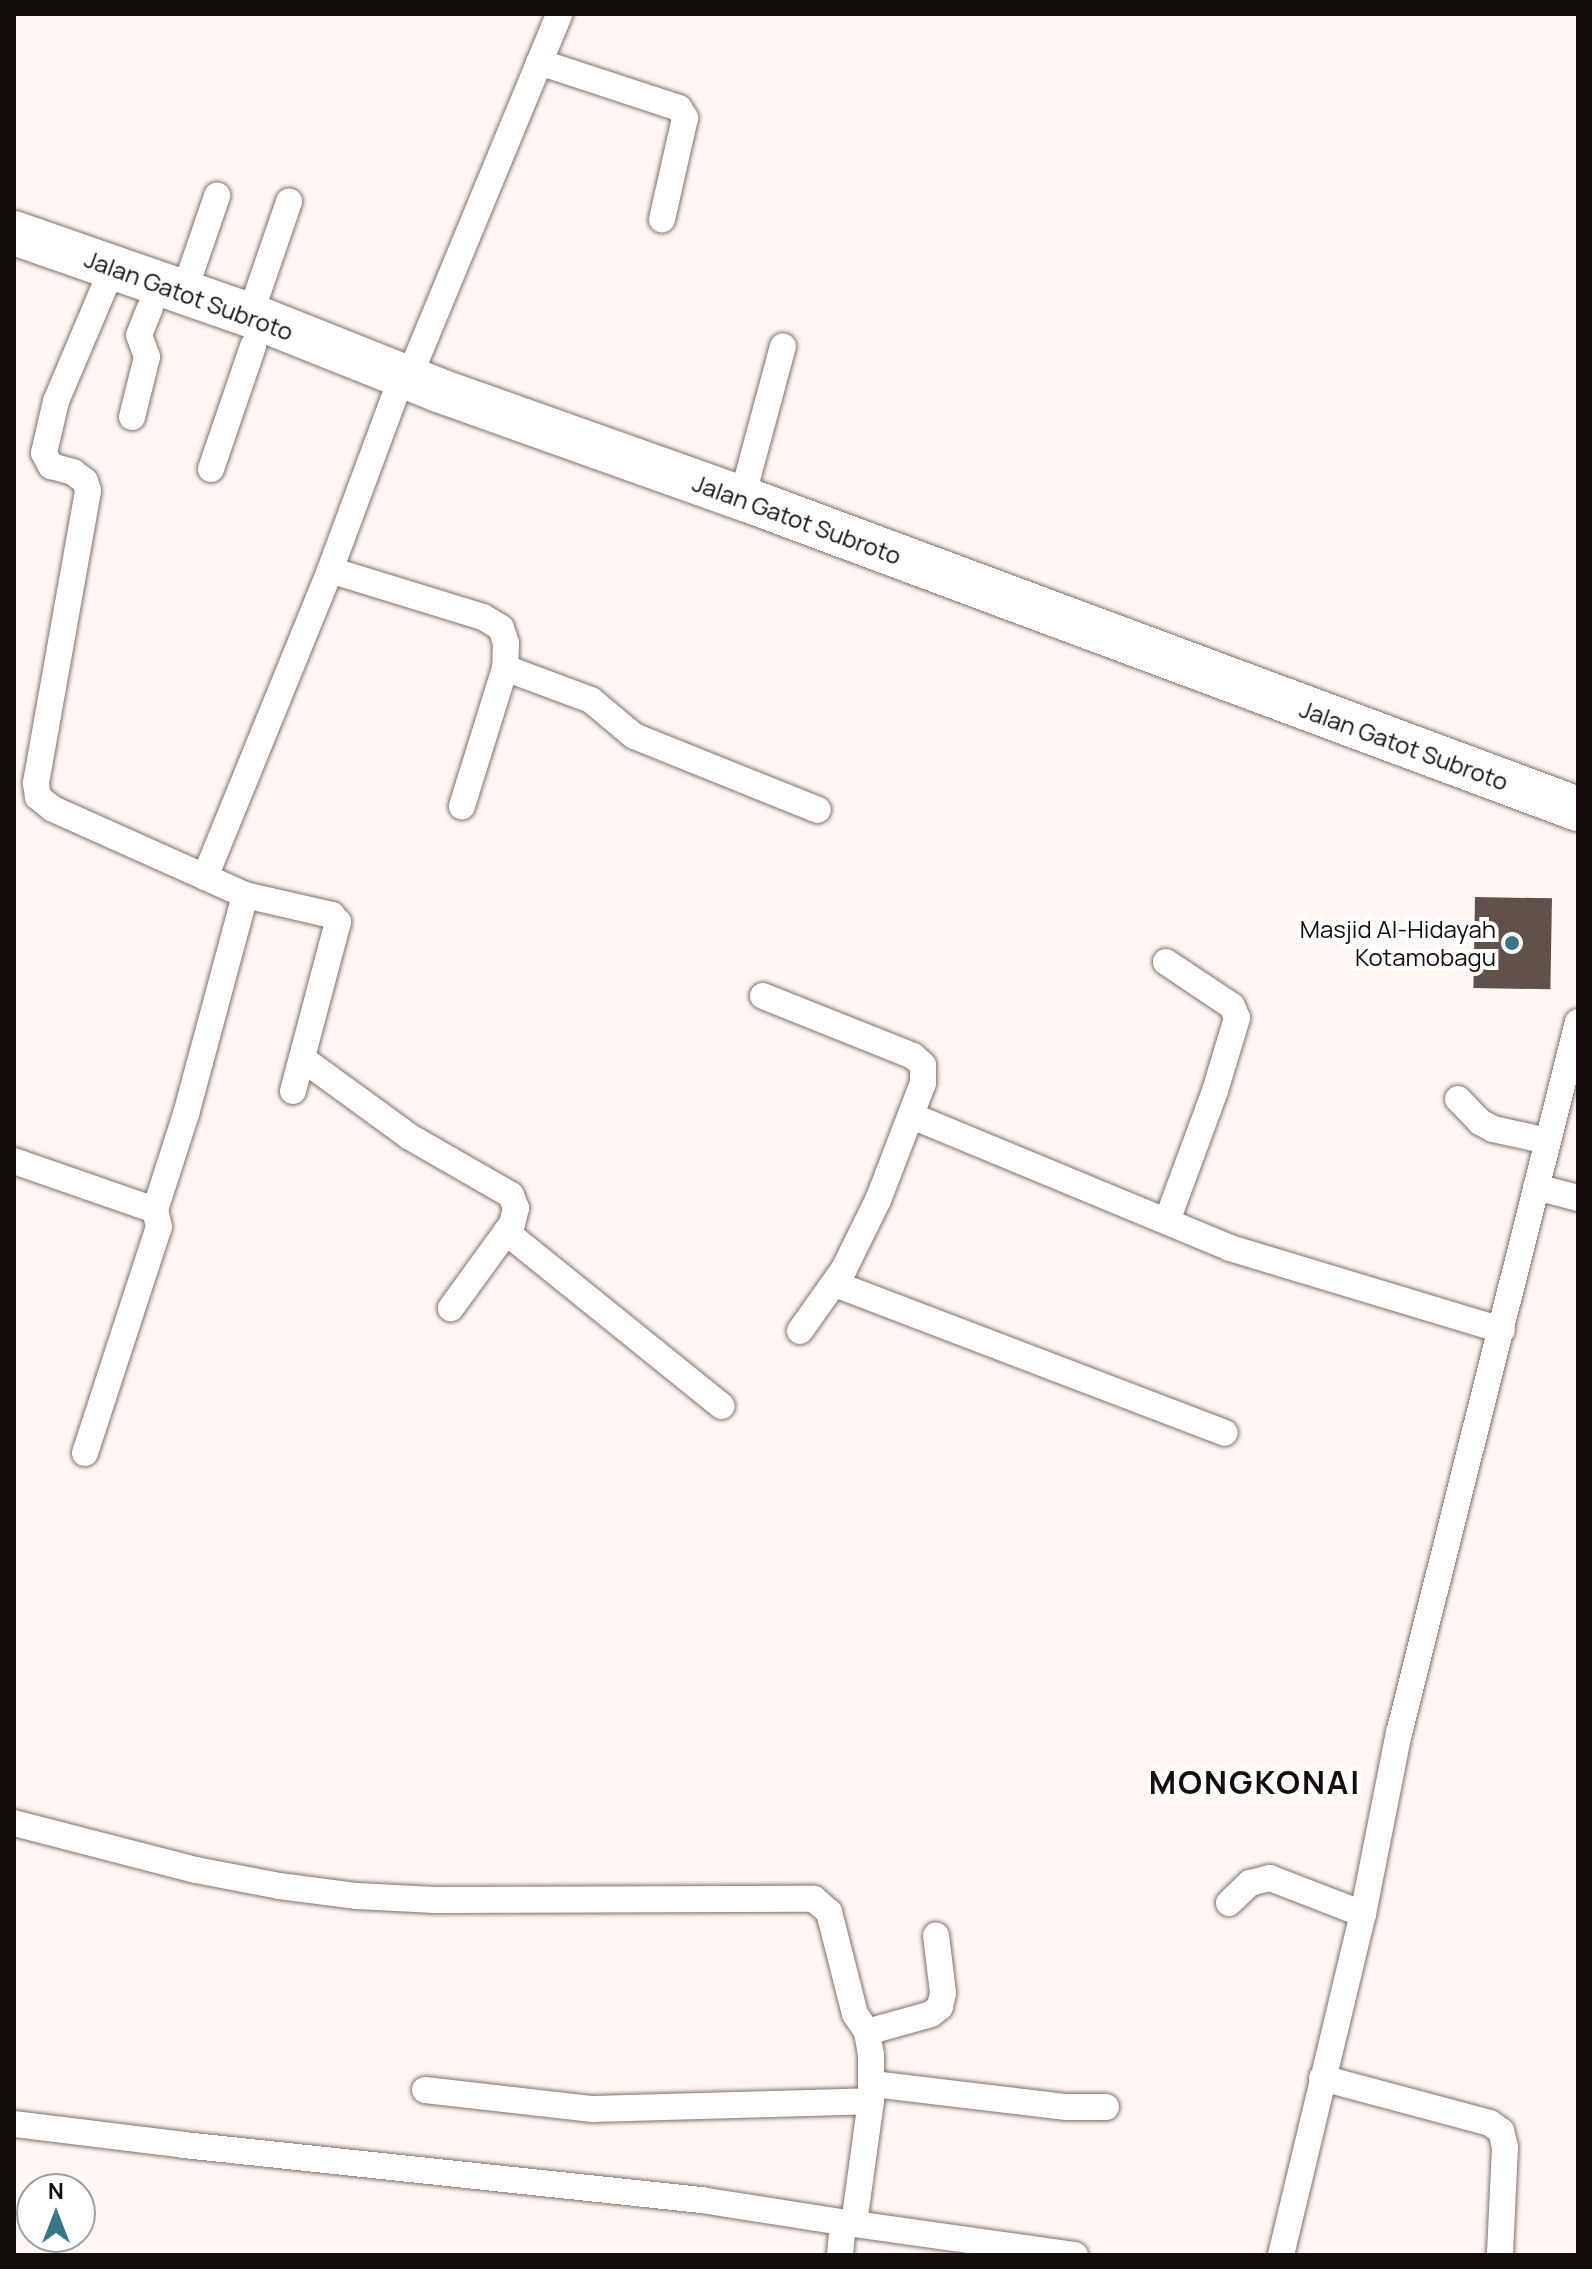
<!DOCTYPE html>
<html>
<head>
<meta charset="utf-8">
<style>
  body { margin:0 }
  #map { position:relative; width:1592px; height:2269px; overflow:hidden; background:#fef7f3; font-family:Manrope,sans-serif }
  div>[style] { position:absolute }
  .building>* { inset:0; background:#60524a; transform-origin:0 0 }
  .roads { filter:drop-shadow(0 0 2px #7f7068) drop-shadow(0 0 2px #7f7068) }
  .street>* { height:26px; margin:-13px; padding:0 13px; transform-origin:13px; border-radius:13px; background:#fff }
  .highway>* { height:44px; margin:-22px; padding:0 22px; transform-origin:22px; border-radius:22px; background:#fff }
  .dots>* { width:22px; height:22px; translate:-50% -50%; box-sizing:border-box; border:4px solid #fff; border-radius:50% }
  span { translate:-50% -50%; white-space:nowrap; text-align:center; line-height:1.15; -webkit-text-stroke:8px #fff; paint-order:stroke }
  .street-label { font-size:24px; color:#130e0b }
  .poi-label { font-size:24px; color:#130e0b }
  .right { translate:-100% -50%; text-align:right }
  .district-label { font-size:32px; color:#130e0b; font-weight:700; letter-spacing:2px }
  .frame { position:absolute; inset:0; border:16px solid #130e0b; pointer-events:none }
  .north { position:absolute; left:16px; top:2173px; width:80px; height:80px; box-sizing:border-box; background:#fff; border:2px solid #a19f9d; border-radius:50%; rotate:0deg; font-size:22px; font-weight:700; line-height:32px; text-align:center; color:#130e0b }
  .north::after { content:''; display:block; margin:auto; width:28px; height:36px; background:#36778a; clip-path:polygon(50% 0,100% 100%,50% 72%,0 100%) }
</style>
</head>
<body>
<div id="map">
  <div class="building">
    <div style="left:1475px;top:897px;width:77px;height:91px;rotate:1deg"></div>
  </div>
  <div class="roads">
    <div class="street">
      <div style="left:539px;top:62px;width:147px;rotate:18.2deg"></div>
      <div style="left:679px;top:108px;width:12px;rotate:59deg"></div>
      <div style="left:685px;top:118px;width:104px;rotate:102.8deg"></div>
      <div style="left:104px;top:288px;width:123px;rotate:113deg"></div>
      <div style="left:56px;top:401px;width:53px;rotate:103deg"></div>
      <div style="left:44px;top:453px;width:15px;rotate:62deg"></div>
      <div style="left:51px;top:466px;width:23px;rotate:15deg"></div>
      <div style="left:73px;top:472px;width:15px;rotate:37deg"></div>
      <div style="left:85px;top:481px;width:10px;rotate:73deg"></div>
      <div style="left:88px;top:491px;width:297px;rotate:100.1deg"></div>
      <div style="left:36px;top:783px;width:14px;rotate:82deg"></div>
      <div style="left:38px;top:797px;width:19px;rotate:39deg"></div>
      <div style="left:53px;top:809px;width:167px;rotate:24.1deg"></div>
      <div style="left:184px;top:292px;width:102px;rotate:-71deg"></div>
      <div style="left:250px;top:315px;width:120px;rotate:-71deg"></div>
      <div style="left:409px;top:377px;width:393px;rotate:-67.5deg"></div>
      <div style="left:132px;top:417px;width:62px;rotate:-76deg"></div>
      <div style="left:147px;top:357px;width:23px;rotate:-110deg"></div>
      <div style="left:139px;top:335px;width:29px;rotate:-68deg"></div>
      <div style="left:211px;top:469px;width:130px;rotate:-71.1deg"></div>
      <div style="left:742px;top:498px;width:157px;rotate:-74.9deg"></div>
      <div style="left:330px;top:570px;width:160px;rotate:17.1deg"></div>
      <div style="left:483px;top:617px;width:21px;rotate:31deg"></div>
      <div style="left:501px;top:628px;width:16px;rotate:72deg"></div>
      <div style="left:506px;top:643px;width:25px;rotate:92deg"></div>
      <div style="left:505px;top:668px;width:145px;rotate:107.3deg"></div>
      <div style="left:505px;top:668px;width:92px;rotate:20.4deg"></div>
      <div style="left:591px;top:700px;width:56px;rotate:39.9deg"></div>
      <div style="left:634px;top:736px;width:198px;rotate:21.9deg"></div>
      <div style="left:1166px;top:962px;width:79px;rotate:33.7deg"></div>
      <div style="left:1232px;top:1006px;width:13px;rotate:67deg"></div>
      <div style="left:1237px;top:1018px;width:76px;rotate:106.8deg"></div>
      <div style="left:1215px;top:1091px;width:139px;rotate:110.3deg"></div>
      <div style="left:763px;top:996px;width:162px;rotate:21.8deg"></div>
      <div style="left:913px;top:1056px;width:13px;rotate:42deg"></div>
      <div style="left:923px;top:1065px;width:18px;rotate:90deg"></div>
      <div style="left:923px;top:1083px;width:125px;rotate:111deg"></div>
      <div style="left:878px;top:1200px;width:77px;rotate:116.2deg"></div>
      <div style="left:844px;top:1269px;width:76px;rotate:125.4deg"></div>
      <div style="left:303px;top:1059px;width:132px;rotate:36.1deg"></div>
      <div style="left:410px;top:1137px;width:116px;rotate:29.9deg"></div>
      <div style="left:511px;top:1195px;width:14px;rotate:69deg"></div>
      <div style="left:516px;top:1208px;width:16px;rotate:104deg"></div>
      <div style="left:512px;top:1224px;width:104px;rotate:126deg"></div>
      <div style="left:293px;top:1091px;width:175px;rotate:-75.1deg"></div>
      <div style="left:338px;top:922px;width:9px;rotate:-131deg"></div>
      <div style="left:332px;top:915px;width:89px;rotate:-167.1deg"></div>
      <div style="left:245px;top:895px;width:44px;rotate:-155.8deg"></div>
      <div style="left:205px;top:877px;width:331px;rotate:-67.8deg"></div>
      <div style="left:330px;top:570px;width:209px;rotate:-69.6deg"></div>
      <div style="left:1458px;top:1099px;width:32px;rotate:46deg"></div>
      <div style="left:1480px;top:1122px;width:15px;rotate:28deg"></div>
      <div style="left:1493px;top:1129px;width:56px;rotate:12.3deg"></div>
      <div style="left:912px;top:1116px;width:344px;rotate:22.5deg"></div>
      <div style="left:1230px;top:1248px;width:284px;rotate:16.8deg"></div>
      <div style="left:14px;top:1161px;width:149px;rotate:19.2deg"></div>
      <div style="left:1536px;top:1187px;width:43px;rotate:14.7deg"></div>
      <div style="left:506px;top:1232px;width:277px;rotate:38.9deg"></div>
      <div style="left:835px;top:1284px;width:417px;rotate:20.9deg"></div>
      <div style="left:85px;top:1453px;width:238px;rotate:-71.9deg"></div>
      <div style="left:159px;top:1227px;width:17px;rotate:-103deg"></div>
      <div style="left:155px;top:1210px;width:101px;rotate:-72.1deg"></div>
      <div style="left:186px;top:1114px;width:227px;rotate:-74.9deg"></div>
      <div style="left:14px;top:1823px;width:188px;rotate:14.5deg"></div>
      <div style="left:196px;top:1870px;width:85px;rotate:10.9deg"></div>
      <div style="left:279px;top:1886px;width:79px;rotate:7.3deg"></div>
      <div style="left:357px;top:1896px;width:78px;rotate:2.9deg"></div>
      <div style="left:435px;top:1900px;width:379px;rotate:-0.2deg"></div>
      <div style="left:814px;top:1899px;width:20px;rotate:41deg"></div>
      <div style="left:829px;top:1912px;width:105px;rotate:75.7deg"></div>
      <div style="left:855px;top:2014px;width:22px;rotate:56deg"></div>
      <div style="left:867px;top:2032px;width:23px;rotate:80deg"></div>
      <div style="left:871px;top:2055px;width:46px;rotate:90deg"></div>
      <div style="left:871px;top:2101px;width:124px;rotate:97.9deg"></div>
      <div style="left:854px;top:2224px;width:223px;rotate:8deg"></div>
      <div style="left:1229px;top:1903px;width:29px;rotate:-44deg"></div>
      <div style="left:1250px;top:1883px;width:21px;rotate:-14deg"></div>
      <div style="left:1270px;top:1878px;width:100px;rotate:21.2deg"></div>
      <div style="left:867px;top:2032px;width:66px;rotate:-15.7deg"></div>
      <div style="left:931px;top:2014px;width:11px;rotate:-38deg"></div>
      <div style="left:940px;top:2007px;width:14px;rotate:-78deg"></div>
      <div style="left:943px;top:1993px;width:58px;rotate:-96.9deg"></div>
      <div style="left:1322px;top:2078px;width:174px;rotate:15deg"></div>
      <div style="left:1490px;top:2123px;width:14px;rotate:36deg"></div>
      <div style="left:1501px;top:2131px;width:16px;rotate:76deg"></div>
      <div style="left:1505px;top:2147px;width:108px;rotate:92.7deg"></div>
      <div style="left:873px;top:2084px;width:195px;rotate:6.8deg"></div>
      <div style="left:1067px;top:2107px;width:39px"></div>
      <div style="left:425px;top:2090px;width:169px;rotate:6.5deg"></div>
      <div style="left:593px;top:2109px;width:278px;rotate:-1.6deg"></div>
      <div style="left:14px;top:2124px;width:171px;rotate:7deg"></div>
      <div style="left:184px;top:2145px;width:520px;rotate:6.07deg"></div>
      <div style="left:701px;top:2200px;width:155px;rotate:8.9deg"></div>
      <div style="left:840px;top:2255px;width:32px;rotate:-85deg"></div>
      <div style="left:1281px;top:2255px;width:351px;rotate:-76.5deg"></div>
      <div style="left:1363px;top:1914px;width:185px;rotate:-78.8deg"></div>
      <div style="left:1399px;top:1733px;width:733px;rotate:-75.87deg"></div>
    </div>
    <div class="highway">
      <div style="left:14px;top:233px;width:250px;rotate:19.2deg"></div>
      <div style="left:250px;top:315px;width:202px;rotate:21.7deg"></div>
      <div style="left:438px;top:390px;width:323px;rotate:19.6deg"></div>
      <div style="left:742px;top:498px;width:892px;rotate:20.41deg"></div>
    </div>
  </div>
  <div class="dots">
    <div style="left:1512px;top:943px;background:#36778a"></div>
  </div>
  <div class="street-label">
    <span style="left:189px;top:295px;rotate:20deg">Jalan Gatot Subroto</span>
    <span style="left:797px;top:519px;rotate:20deg">Jalan Gatot Subroto</span>
    <span style="left:1404px;top:745px;rotate:20deg">Jalan Gatot Subroto</span>
  </div>
  <div class="poi-label">
    <span class="right" style="left:1496px;top:943px">Masjid Al-Hidayah<br>Kotamobagu</span>
  </div>
  <div class="district-label">
    <span style="left:1255px;top:1782px">MONGKONAI</span>
  </div>
  <div class="frame"></div>
  <div class="north">N</div>
</div>
</body>
</html>
